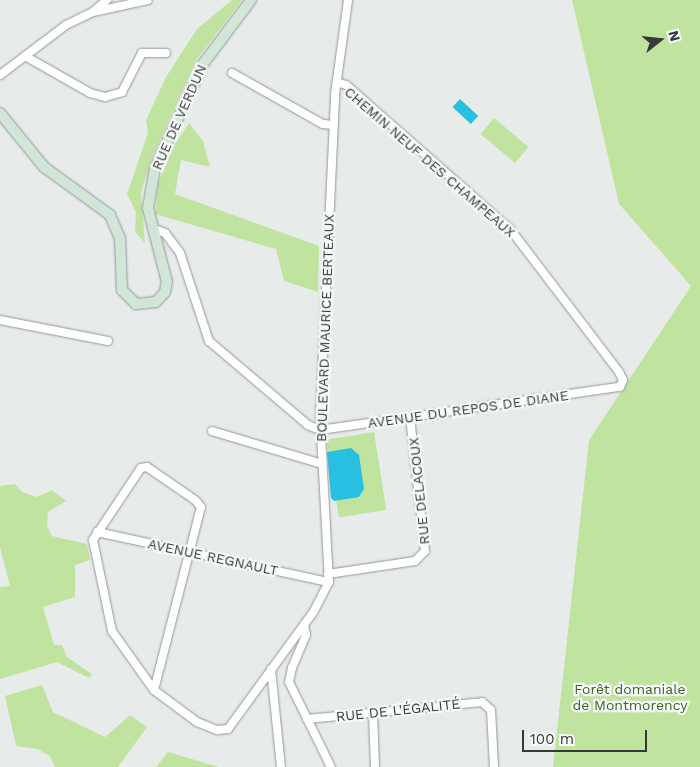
<!DOCTYPE html>
<html>
<head>
<meta charset="utf-8">
<style>
  body { margin:0 }
  #map { position:relative; width:700px; height:767px; overflow:hidden; background:#e7eceb; font-family:"Work Sans",sans-serif }
  div>[style] { position:absolute }
  .green>* { inset:0; background:#c0e4a0; transform-origin:0 0 }
  .water>* { inset:0; background:#27c0e0; transform-origin:0 0 }
  .roads { filter:drop-shadow(0 0 1px #939796) drop-shadow(0 0 1px #939796) }
  .street>* { height:8px; margin:-4px; padding:0 4px; transform-origin:4px; border-radius:4px; background:#fff }
  .secondary>* { height:10px; margin:-5px; padding:0 5px; transform-origin:5px; border-radius:5px; background:#d2e6d8 }
  span { translate:-50% -50%; white-space:nowrap; text-align:center; line-height:1.15; -webkit-text-stroke:4.5px #f5faf8; paint-order:stroke }
  .street-label { font-size:14px; color:#373938 }
  .park-label { font-size:14px; color:#425f23 }
  .north { position:absolute; left:635px; top:15px; width:50px; height:50px; -webkit-text-stroke:4px #f5faf8; paint-order:stroke; rotate:74deg; font-size:14px; font-weight:700; line-height:20px; text-align:center; color:#373938 }
  .north::after { content:''; display:block; margin:auto; width:18px; height:22px; background:#373938; clip-path:polygon(50% 0,100% 100%,50% 72%,0 100%) }
  .scale { position:absolute; left:522px; top:730px; width:125px; height:22px; box-sizing:border-box; border:2px solid #373938; border-top:0; padding-left:6px; font-size:15px; line-height:18px; white-space:nowrap; color:#373938; -webkit-text-stroke:4px #f5faf8; paint-order:stroke }
</style>
</head>
<body>
<div id="map">
  <div class="green">
    <div style="clip-path:polygon(232px 0,242px 0,197px 59px,150px 163px,141px 193px,145px 243px,135px 232px,136px 212px,127px 194px,148px 133px,146px 120px,166px 77px,197px 29px)"></div>
    <div style="clip-path:polygon(572px 0,700px 0,700px 767px,553px 767px,589px 440px,691px 286px,619px 204px)"></div>
    <div style="left:494px;top:118px;width:45px;height:21px;rotate:40deg"></div>
    <div style="clip-path:polygon(189px 123px,203px 141px,210px 167px,181px 160px,175px 194px,319px 246px,318px 292px,284px 281px,276px 249px,155px 214px,158px 184px,173px 147px)"></div>
    <div style="left:374px;top:432px;width:79px;height:48px;rotate:81deg"></div>
    <div style="clip-path:polygon(15px 484px,22px 492px,37px 497px,52px 490px,66px 501px,48px 512px,47px 526px,52px 536px,87px 544px,90px 560px,75px 565px,75px 597px,43px 607px,54px 645px,62px 645px,67px 657px,92px 674px,89px 678px,57px 662px,0 679px,0 587px,10px 586px,0 547px,0 486px)"></div>
    <div style="clip-path:polygon(42px 685px,53px 712px,105px 737px,130px 715px,147px 727px,118px 767px,55px 767px,50px 756px,37px 749px,16px 746px,5px 696px)"></div>
    <div style="clip-path:polygon(168px 752px,219px 767px,220px 767px,156px 767px)"></div>
  </div>
  <div class="water">
    <div style="left:460px;top:99px;width:25px;height:11px;rotate:43deg"></div>
    <div style="clip-path:polygon(351px 448px,359px 455px,364px 489px,359px 497px,334px 501px,331px 498px,327px 452px)"></div>
  </div>
  <div class="roads">
    <div class="street">
      <div style="left:95px;top:10px;width:16px;rotate:-40deg"></div>
      <div style="left:25px;top:56px;width:75px;rotate:29.6deg"></div>
      <div style="left:90px;top:93px;width:16px;rotate:15deg"></div>
      <div style="left:105px;top:97px;width:18px;rotate:-16deg"></div>
      <div style="left:122px;top:92px;width:44px;rotate:-62.9deg"></div>
      <div style="left:142px;top:53px;width:24px"></div>
      <div style="left:232px;top:73px;width:104px;rotate:29.3deg"></div>
      <div style="left:323px;top:124px;width:10px;rotate:6deg"></div>
      <div style="left:0;top:75px;width:83px;rotate:-37.1deg"></div>
      <div style="left:66px;top:25px;width:30px;rotate:-26deg"></div>
      <div style="left:93px;top:12px;width:56px;rotate:-12.3deg"></div>
      <div style="left:152px;top:228px;width:14px;rotate:21deg"></div>
      <div style="left:165px;top:233px;width:25px;rotate:53deg"></div>
      <div style="left:180px;top:253px;width:93px;rotate:71.8deg"></div>
      <div style="left:209px;top:341px;width:130px;rotate:40.3deg"></div>
      <div style="left:308px;top:425px;width:13px;rotate:23deg"></div>
      <div style="left:320px;top:430px;width:303px;rotate:-8.2deg"></div>
      <div style="left:620px;top:387px;width:8px;rotate:-67deg"></div>
      <div style="left:623px;top:380px;width:9px;rotate:-117deg"></div>
      <div style="left:619px;top:372px;width:180px;rotate:-127.3deg"></div>
      <div style="left:510px;top:229px;width:218px;rotate:-138.7deg"></div>
      <div style="left:346px;top:85px;width:9px;rotate:-162deg"></div>
      <div style="left:0;top:320px;width:110px;rotate:11deg"></div>
      <div style="left:212px;top:431px;width:115px;rotate:16.7deg"></div>
      <div style="left:97px;top:532px;width:237px;rotate:12.2deg"></div>
      <div style="left:328px;top:574px;width:88px;rotate:-8.5deg"></div>
      <div style="left:415px;top:561px;width:14px;rotate:-45deg"></div>
      <div style="left:425px;top:551px;width:134px;rotate:-96.4deg"></div>
      <div style="left:304px;top:625px;width:10px;rotate:79deg"></div>
      <div style="left:306px;top:635px;width:36px;rotate:113deg"></div>
      <div style="left:292px;top:668px;width:14px;rotate:102deg"></div>
      <div style="left:289px;top:682px;width:95px;rotate:63.7deg"></div>
      <div style="left:271px;top:669px;width:99px;rotate:84.2deg"></div>
      <div style="left:154px;top:690px;width:189px;rotate:-75.6deg"></div>
      <div style="left:201px;top:507px;width:9px;rotate:-131deg"></div>
      <div style="left:195px;top:500px;width:58px;rotate:-145.5deg"></div>
      <div style="left:147px;top:467px;width:6px;rotate:171deg"></div>
      <div style="left:141px;top:468px;width:87px;rotate:123.7deg"></div>
      <div style="left:93px;top:540px;width:93px;rotate:78.2deg"></div>
      <div style="left:112px;top:631px;width:72px;rotate:54.6deg"></div>
      <div style="left:154px;top:690px;width:54px;rotate:36.7deg"></div>
      <div style="left:197px;top:722px;width:22px;rotate:22deg"></div>
      <div style="left:217px;top:730px;width:11px;rotate:-5deg"></div>
      <div style="left:228px;top:729px;width:146px;rotate:-53.9deg"></div>
      <div style="left:314px;top:611px;width:33px;rotate:-63deg"></div>
      <div style="left:329px;top:582px;width:165px;rotate:-93.1deg"></div>
      <div style="left:320px;top:417px;width:323px;rotate:-87.3deg"></div>
      <div style="left:335px;top:94px;width:95px;rotate:-82.1deg"></div>
      <div style="left:373px;top:713px;width:54px;rotate:87.9deg"></div>
      <div style="left:307px;top:719px;width:176px;rotate:-5.5deg"></div>
      <div style="left:482px;top:702px;width:12px;rotate:42deg"></div>
      <div style="left:491px;top:710px;width:57px;rotate:87deg"></div>
    </div>
    <div class="secondary">
      <div style="left:0;top:113px;width:70px;rotate:50.8deg"></div>
      <div style="left:44px;top:167px;width:82px;rotate:36deg"></div>
      <div style="left:110px;top:215px;width:25px;rotate:67deg"></div>
      <div style="left:120px;top:238px;width:52px;rotate:87.8deg"></div>
      <div style="left:122px;top:290px;width:20px;rotate:45deg"></div>
      <div style="left:136px;top:304px;width:20px;rotate:-6deg"></div>
      <div style="left:156px;top:302px;width:13px;rotate:-48deg"></div>
      <div style="left:165px;top:292px;width:10px;rotate:-79deg"></div>
      <div style="left:167px;top:282px;width:76px;rotate:-104.4deg"></div>
      <div style="left:148px;top:208px;width:41px;rotate:-80.1deg"></div>
      <div style="left:155px;top:168px;width:115px;rotate:-65.2deg"></div>
      <div style="left:203px;top:64px;width:80px;rotate:-53.1deg"></div>
    </div>
  </div>
  <div class="street-label">
    <span style="left:179px;top:117px;rotate:-66deg">RUE DE VERDUN</span>
    <span style="left:430px;top:162px;rotate:41deg">CHEMIN NEUF DES CHAMPEAUX</span>
    <span style="left:325px;top:328px;rotate:-88deg">BOULEVARD MAURICE BERTEAUX</span>
    <span style="left:468px;top:409px;rotate:-8deg">AVENUE DU REPOS DE DIANE</span>
    <span style="left:419px;top:491px;rotate:-96deg">RUE DELACOUX</span>
    <span style="left:213px;top:557px;rotate:12deg">AVENUE REGNAULT</span>
    <span style="left:398px;top:710px;rotate:-6deg">RUE DE L'ÉGALITÉ</span>
  </div>
  <div class="park-label">
    <span style="left:630px;top:697px">Forêt domaniale<br>de Montmorency</span>
  </div>
  <div class="north">N</div>
  <div class="scale">100 m</div>
</div>
</body>
</html>
